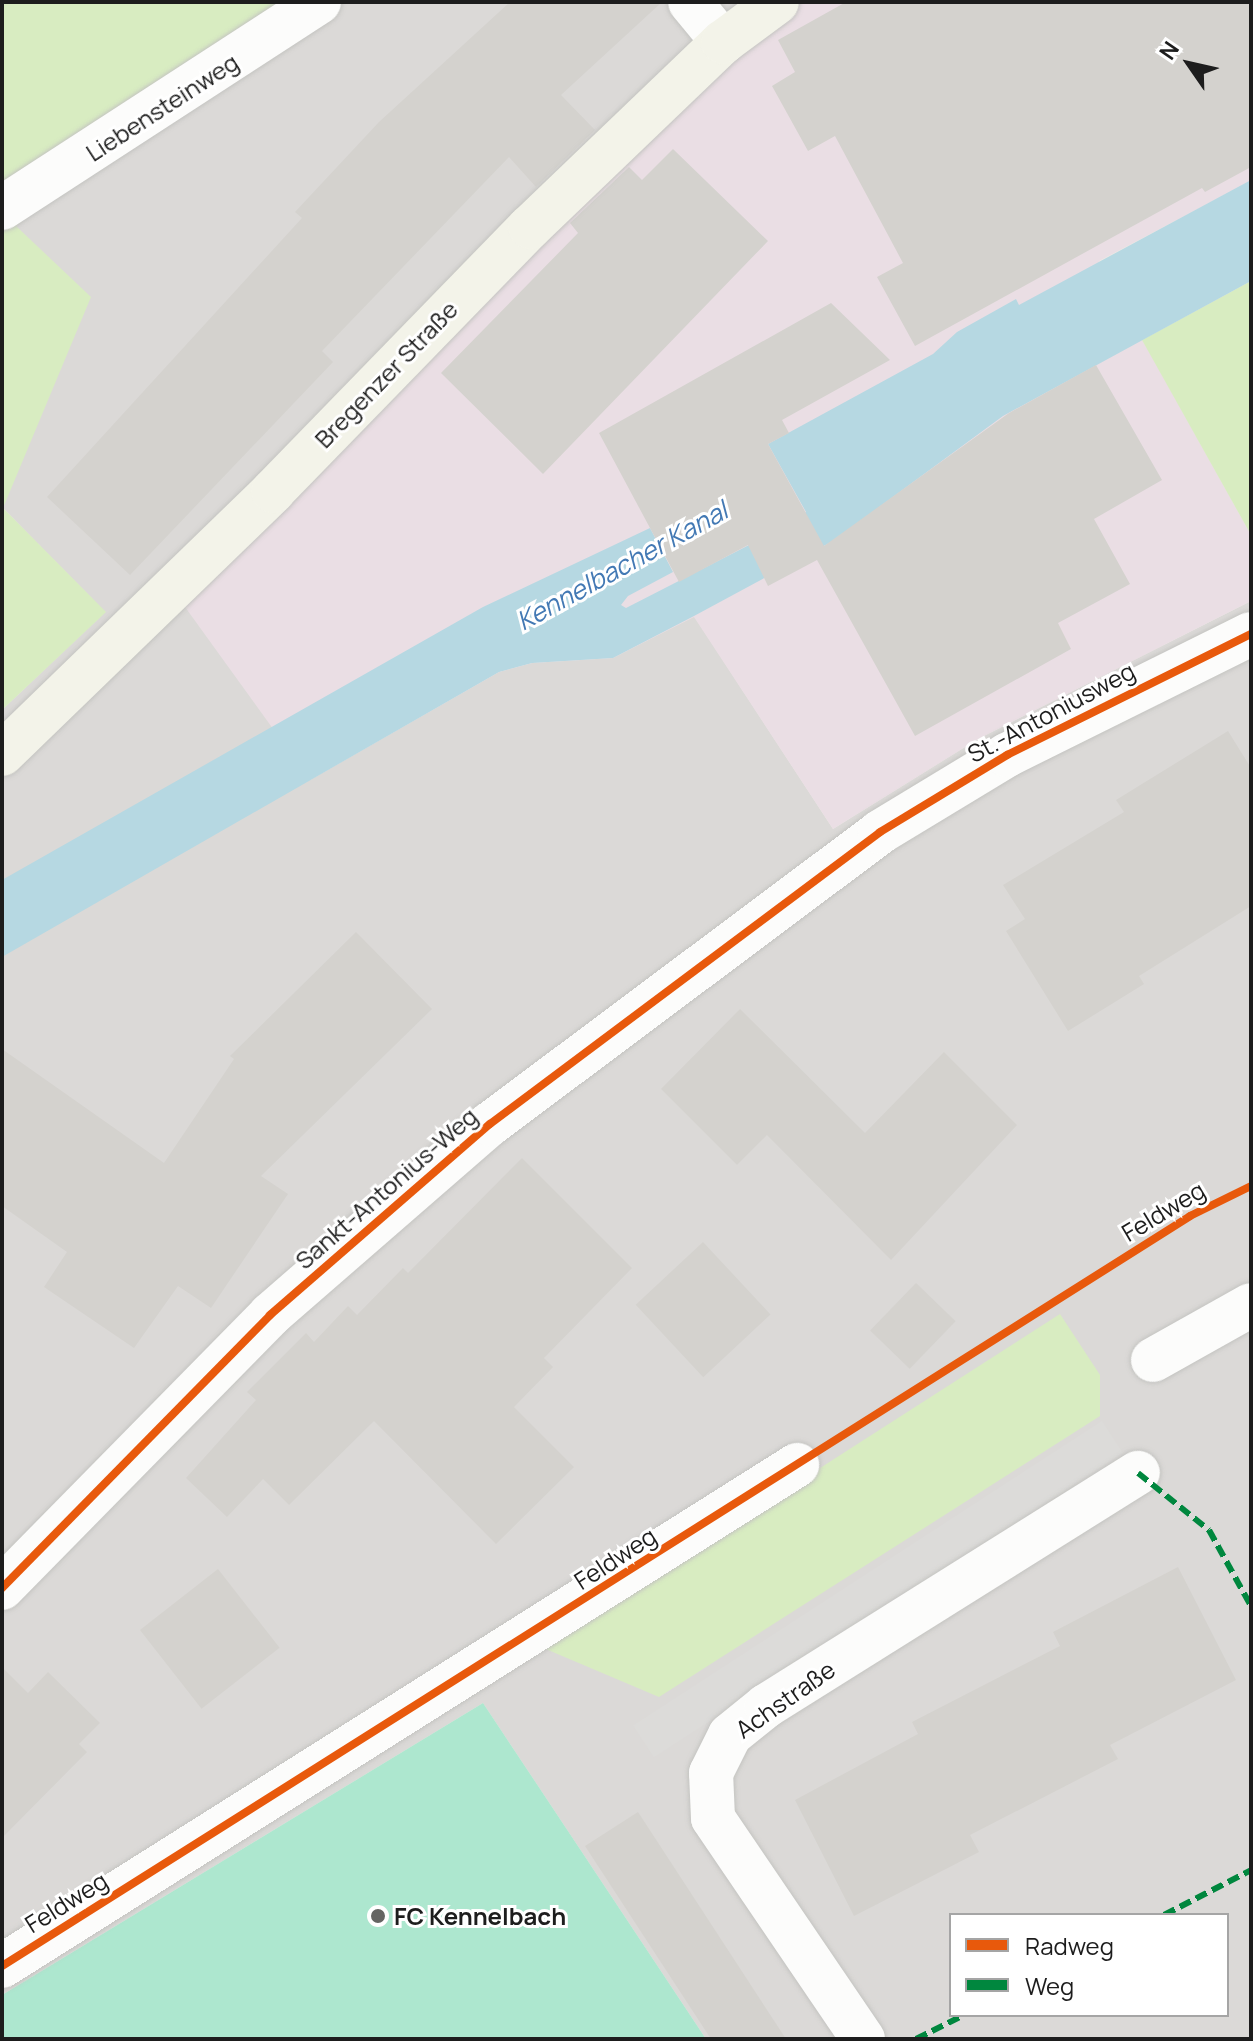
<!DOCTYPE html>
<html>
<head>
<meta charset="utf-8">
<style>
  body { margin:0 }
  #map { position:relative; width:1253px; height:2041px; overflow:hidden; background:#eceae5; font-family:Manrope,sans-serif }
  div>[style] { position:absolute }
  .residential>* { inset:0; background:#dbd9d7 }
  .industrial>* { inset:0; background:#eadee4 }
  .grass>* { inset:0; background:#d8ecc1 }
  .pitch>* { inset:0; background:#ade7cf }
  .parking>* { inset:0; background:#dcdbd9; transform-origin:0 0 }
  .water>* { inset:0; background:#b6d8e2 }
  .building>* { inset:0; background:#d4d2ce; transform-origin:0 0 }
  .roads { filter:drop-shadow(0 0 2px #c4c4c1) drop-shadow(0 0 2px #c4c4c1) }
  .street>* { height:44px; margin:-22px; padding:0 22px; transform-origin:22px; border-radius:22px; background:#fcfcfb }
  .secondary>* { height:44px; margin:-22px; padding:0 22px; transform-origin:22px; border-radius:22px; background:#f3f3e9 }
  .quiet>* { height:6px; margin-top:-3px; transform-origin:0; background:repeating-linear-gradient(90deg,#00873e 0 12px,transparent 0 18px) }
  .cycleway>* { height:8px; margin:-4px; padding:0 4px; transform-origin:4px; border-radius:4px; background:#e8590c }
  .dots>* { width:22px; height:22px; translate:-50% -50%; box-sizing:border-box; border:4px solid #fff; border-radius:50% }
  span { translate:-50% -50%; white-space:nowrap; text-align:center; line-height:1.15; -webkit-text-stroke:6px #fff; paint-order:stroke }
  .street-label { font-size:24px; color:#1d1d1d }
  .poi-label { font-size:24px; color:#1d1d1d; font-weight:700 }
  .left { translate:0 -50%; text-align:left }
  .water-label { font-size:26px; color:#4379b4; font-style:italic }
  .frame { position:absolute; inset:0; border:4px solid #1d1d1d; pointer-events:none }
  .legend { position:absolute; left:949px; top:1913px; width:280px; height:104px; box-sizing:border-box; background:#fff; border:2px solid #a5a5a5; margin:0; padding:10px 14px; list-style:none; font-size:24px; color:#1d1d1d }
  .legend li { display:flex; align-items:center; gap:16px; height:40px }
  .legend b { width:40px; border:2px solid #a5a5a5 }
  .north { position:absolute; left:1149px; top:24px; width:80px; height:80px; -webkit-text-stroke:6px #fff; paint-order:stroke; rotate:304deg; font-size:22px; font-weight:700; line-height:32px; text-align:center; color:#1d1d1d }
  .north::after { content:''; display:block; margin:auto; width:28px; height:36px; background:#1d1d1d; clip-path:polygon(50% 0,100% 100%,50% 72%,0 100%) }
</style>
</head>
<body>
<div id="map">
  <div class="residential">
    <div style="clip-path:polygon(evenodd,292px 2px,803px 2px,732px 55px,310px 780px,499px 672px,532px 663px,613px 658px,694px 616px,833px 829px,978px 739px,1251px 601px,1251px 2039px,706px 2039px,483px 1703px,2px 1995px,2px 710px,105px 612px,3px 508px,16px 226px,292px 2px,951px 1915px,1227px 1915px,1227px 2015px,951px 2015px,951px 1915px)"></div>
  </div>
  <div class="industrial">
    <div style="clip-path:polygon(803px 2px,1251px 2px,1251px 181px,1099px 261px,1251px 535px,1251px 601px,978px 739px,833px 829px,694px 617px,613px 658px,532px 663px,499px 672px,310px 780px,180px 600px,732px 55px)"></div>
  </div>
  <div class="grass">
    <div style="clip-path:polygon(2px 2px,286px 2px,16px 226px,91px 297px,3px 508px,106px 612px,2px 710px)"></div>
    <div style="clip-path:polygon(1251px 281px,1251px 535px,1142px 340px)"></div>
    <div style="clip-path:polygon(1060px 1314px,1100px 1375px,1100px 1416px,659px 1697px,541px 1647px)"></div>
  </div>
  <div class="pitch">
    <div style="clip-path:polygon(483px 1703px,706px 2039px,2px 2039px,2px 1995px)"></div>
  </div>
  <div class="parking">
    <div style="left:1102px;top:1421px;width:38px;height:559px;rotate:57deg"></div>
  </div>
  <div class="water">
    <div style="clip-path:polygon(1251px 180px,1251px 281px,1003px 416px,833px 541px,694px 616px,613px 658px,532px 663px,499px 672px,2px 957px,2px 880px,483px 607px,650px 528px,673px 572px,628px 596px,621px 605px,626px 608px,753px 543px,806px 512px,768px 444px,933px 354px,957px 332px,1016px 299px,1019px 305px)"></div>
  </div>
  <div class="building">
    <div style="clip-path:polygon(510px 2px,662px 2px,561px 95px,595px 130px,536px 187px,509px 157px,322px 351px,333px 362px,130px 575px,47px 497px,302px 218px,295px 212px,379px 122px)"></div>
    <div style="clip-path:polygon(846px 2px,1251px 2px,1251px 167px,1205px 192px,1202px 188px,915px 346px,877px 277px,903px 263px,835px 136px,808px 151px,772px 86px,795px 72px,778px 40px)"></div>
    <div style="clip-path:polygon(673px 149px,768px 241px,543px 474px,441px 373px,578px 233px,570px 223px,629px 167px,642px 180px)"></div>
    <div style="clip-path:polygon(831px 303px,890px 360px,782px 420px,789px 433px,768px 444px,824px 546px,1009px 413px,1096px 365px,1162px 480px,1094px 519px,1130px 584px,1058px 623px,1071px 649px,915px 736px,817px 560px,768px 586px,748px 545px,679px 582px,599px 433px)"></div>
    <div style="clip-path:polygon(1228px 731px,1251px 768px,1251px 906px,1139px 976px,1144px 984px,1068px 1031px,1006px 931px,1025px 919px,1003px 885px,1124px 812px,1116px 800px)"></div>
    <div style="clip-path:polygon(356px 932px,432px 1009px,261px 1176px,288px 1194px,211px 1308px,178px 1286px,134px 1348px,44px 1287px,67px 1252px,2px 1206px,2px 1049px,164px 1163px,234px 1059px,230px 1056px)"></div>
    <div style="clip-path:polygon(740px 1009px,865px 1133px,944px 1052px,1017px 1125px,891px 1260px,767px 1135px,737px 1165px,661px 1089px)"></div>
    <div style="clip-path:polygon(522px 1158px,632px 1268px,544px 1358px,553px 1367px,514px 1407px,574px 1467px,496px 1544px,374px 1421px,289px 1505px,263px 1479px,227px 1517px,186px 1478px,256px 1400px,247px 1392px,306px 1333px,314px 1342px,348px 1306px,357px 1315px,403px 1268px,408px 1273px)"></div>
    <div style="left:703px;top:1242px;width:99px;height:92px;rotate:47deg"></div>
    <div style="left:916px;top:1283px;width:55px;height:66px;rotate:44deg"></div>
    <div style="clip-path:polygon(1178px 1567px,1236px 1680px,1110px 1745px,1118px 1759px,970px 1835px,979px 1852px,854px 1916px,795px 1800px,918px 1734px,912px 1722px,1060px 1646px,1053px 1632px)"></div>
    <div style="left:218px;top:1569px;width:100px;height:99px;rotate:52deg"></div>
    <div style="clip-path:polygon(2px 1667px,28px 1693px,48px 1672px,100px 1723px,79px 1744px,87px 1752px,2px 1838px)"></div>
    <div style="clip-path:polygon(638px 1812px,786px 2039px,711px 2039px,585px 1846px)"></div>
  </div>
  <div class="roads">
    <div class="street">
      <div style="left:690px;top:2px;width:52px;rotate:50.5deg"></div>
      <div style="left:2px;top:208px;width:378px;rotate:-33deg"></div>
      <div style="left:1153px;top:1360px;width:112px;rotate:-29.3deg"></div>
      <div style="left:2px;top:1588px;width:383px;rotate:-45.5deg"></div>
      <div style="left:270px;top:1315px;width:291px;rotate:-41deg"></div>
      <div style="left:490px;top:1124px;width:487px;rotate:-36.8deg"></div>
      <div style="left:880px;top:832px;width:149px;rotate:-31.2deg"></div>
      <div style="left:1007px;top:755px;width:272px;rotate:-26.4deg"></div>
      <div style="left:2px;top:1966px;width:940px;rotate:-32.22deg"></div>
      <div style="left:863px;top:2039px;width:267px;rotate:-124.2deg"></div>
      <div style="left:713px;top:1818px;width:45px;rotate:-92.5deg"></div>
      <div style="left:711px;top:1773px;width:42px;rotate:-63.4deg"></div>
      <div style="left:730px;top:1735px;width:46px;rotate:-38.9deg"></div>
      <div style="left:766px;top:1706px;width:439px;rotate:-32.1deg"></div>
    </div>
    <div class="secondary">
      <div style="left:2px;top:754px;width:378px;rotate:-44.1deg"></div>
      <div style="left:273px;top:491px;width:368px;rotate:-45.8deg"></div>
      <div style="left:530px;top:227px;width:267px;rotate:-43.8deg"></div>
      <div style="left:723px;top:42px;width:67px;rotate:-36.5deg"></div>
    </div>
  </div>
  <div class="quiet">
    <div style="left:1138px;top:1473px;width:91px;rotate:38.8deg"></div>
    <div style="left:1209px;top:1530px;width:87px;rotate:61.1deg"></div>
    <div style="left:1164px;top:1915px;width:98px;rotate:-27.3deg"></div>
    <div style="left:916px;top:2039px;width:54px;rotate:-26.6deg"></div>
  </div>
  <div class="cycleway">
    <div style="left:2px;top:1588px;width:383px;rotate:-45.5deg"></div>
    <div style="left:270px;top:1315px;width:291px;rotate:-41deg"></div>
    <div style="left:490px;top:1124px;width:487px;rotate:-36.8deg"></div>
    <div style="left:880px;top:832px;width:149px;rotate:-31.2deg"></div>
    <div style="left:1007px;top:755px;width:272px;rotate:-26.4deg"></div>
    <div style="left:2px;top:1966px;width:1405px;rotate:-32.26deg"></div>
    <div style="left:1190px;top:1216px;width:68px;rotate:-26.2deg"></div>
  </div>
  <div class="dots">
    <div style="left:378px;top:1916px;background:#656563"></div>
  </div>
  <div class="street-label">
    <span style="left:162px;top:107px;rotate:-33deg">Liebensteinweg</span>
    <span style="left:386px;top:374px;rotate:-46deg">Bregenzer Straße</span>
    <span style="left:1051px;top:712px;rotate:-28deg">St.-Antoniusweg</span>
    <span style="left:386px;top:1188px;rotate:-41deg">Sankt-Antonius-Weg</span>
    <span style="left:1163px;top:1211px;rotate:-31deg">Feldweg</span>
    <span style="left:615px;top:1558px;rotate:-33deg">Feldweg</span>
    <span style="left:785px;top:1699px;rotate:-35deg">Achstraße</span>
    <span style="left:66px;top:1902px;rotate:-32deg">Feldweg</span>
  </div>
  <div class="poi-label">
    <span class="left" style="left:394px;top:1916px">FC Kennelbach</span>
  </div>
  <div class="water-label">
    <span style="left:622px;top:566px;rotate:-29deg">Kennelbacher Kanal</span>
  </div>
  <div class="frame"></div>
  <ul class="legend">
  <li><b style="height:10px;background:#e8590c"></b>Radweg</li>
  <li><b style="height:10px;background:#00873e"></b>Weg</li>
  </ul>
  <div class="north">N</div>
</div>
</body>
</html>
